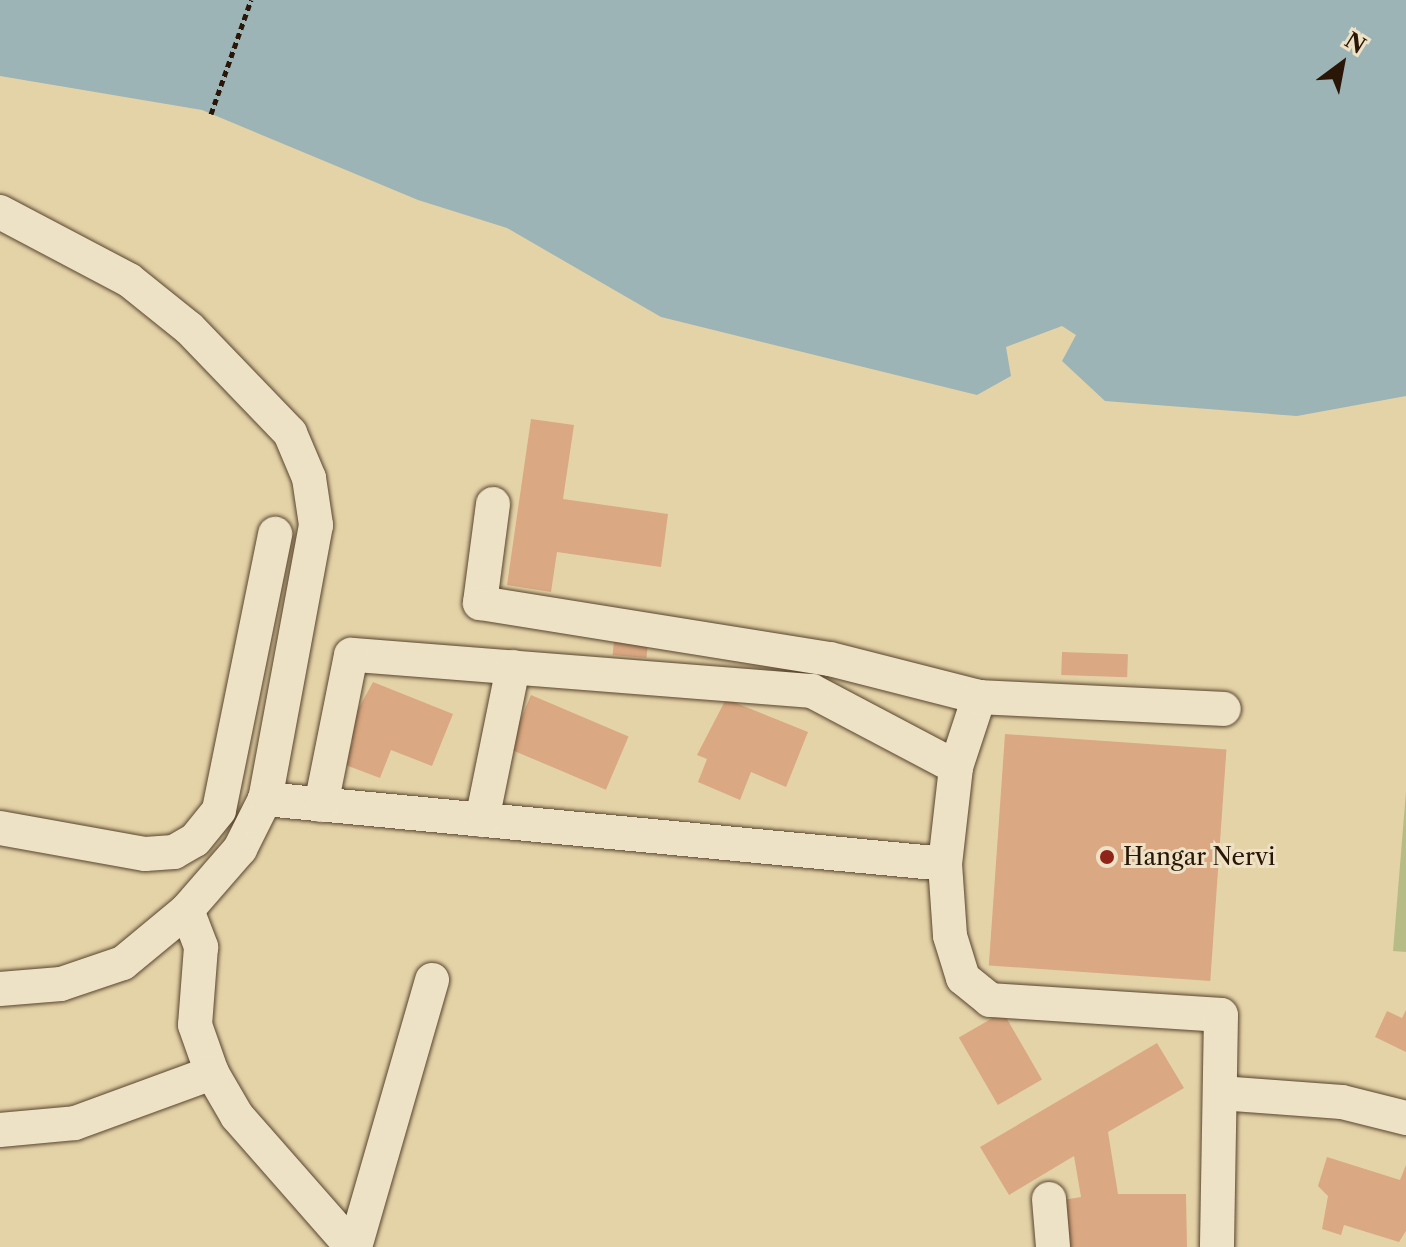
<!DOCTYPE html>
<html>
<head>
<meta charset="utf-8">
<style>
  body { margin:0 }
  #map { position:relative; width:1406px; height:1247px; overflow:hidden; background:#e5d3a8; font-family:"Libre Caslon Text",serif }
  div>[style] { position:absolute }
  .green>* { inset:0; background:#b7bc86 }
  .water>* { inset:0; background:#9cb4b5 }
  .building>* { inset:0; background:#daa883; transform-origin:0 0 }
  .path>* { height:5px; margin-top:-2.5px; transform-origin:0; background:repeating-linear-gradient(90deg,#291606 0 6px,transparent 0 10px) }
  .roads { filter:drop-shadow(0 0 2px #58452e) drop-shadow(0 0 2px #58452e) }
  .minor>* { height:34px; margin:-17px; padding:0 17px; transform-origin:17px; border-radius:17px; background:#eee2c6 }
  .dots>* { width:22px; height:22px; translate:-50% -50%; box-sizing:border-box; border:4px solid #eee2c6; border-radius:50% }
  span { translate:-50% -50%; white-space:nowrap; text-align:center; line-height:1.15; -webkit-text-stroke:6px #eee2c6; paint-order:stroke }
  .poi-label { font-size:24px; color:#291606 }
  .left { translate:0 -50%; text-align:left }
  .north { position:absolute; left:1302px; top:24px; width:80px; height:80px; -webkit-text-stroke:6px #eee2c6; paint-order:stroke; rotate:32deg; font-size:22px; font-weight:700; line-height:32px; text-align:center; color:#291606 }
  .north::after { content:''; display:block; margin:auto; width:28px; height:36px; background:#291606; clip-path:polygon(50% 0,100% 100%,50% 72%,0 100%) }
</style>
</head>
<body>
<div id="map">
  <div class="green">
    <div style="clip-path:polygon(1406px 791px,1406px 952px,1393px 951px)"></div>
  </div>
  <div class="water">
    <div style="clip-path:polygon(0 0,1406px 0,1406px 396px,1297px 416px,1105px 401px,1062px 361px,1076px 335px,1062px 326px,1006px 347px,1011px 376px,977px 395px,661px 317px,507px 228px,418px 200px,202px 110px,0 76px)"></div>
  </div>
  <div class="building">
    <div style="clip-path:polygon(531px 419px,574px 425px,563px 499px,668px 514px,661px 567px,557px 552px,551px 592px,507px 585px)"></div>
    <div style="left:614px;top:640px;width:34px;height:15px;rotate:5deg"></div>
    <div style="left:1062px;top:652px;width:66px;height:23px;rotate:2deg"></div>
    <div style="clip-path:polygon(373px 682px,453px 714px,432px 766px,391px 750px,380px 778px,343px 764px,353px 741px,343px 737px)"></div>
    <div style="left:531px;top:695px;width:106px;height:58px;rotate:23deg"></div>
    <div style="clip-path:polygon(726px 699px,808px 732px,786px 787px,751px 772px,740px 800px,698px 782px,707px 759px,697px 755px)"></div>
    <div style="left:1005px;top:734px;width:222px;height:232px;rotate:4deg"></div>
    <div style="clip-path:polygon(1406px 1010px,1406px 1052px,1375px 1037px,1387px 1011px,1402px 1018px)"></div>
    <div style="left:1003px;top:1012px;width:78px;height:51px;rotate:60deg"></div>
    <div style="clip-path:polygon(1157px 1043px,1184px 1088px,1108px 1132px,1118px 1194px,1186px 1194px,1187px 1247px,1064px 1247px,1063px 1200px,1081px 1197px,1074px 1156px,1009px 1195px,980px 1147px)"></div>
    <div style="clip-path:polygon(1327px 1157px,1400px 1180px,1406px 1165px,1406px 1231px,1399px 1242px,1344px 1225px,1341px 1235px,1322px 1229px,1328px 1196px,1318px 1186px)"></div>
  </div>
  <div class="path">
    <div style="left:211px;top:114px;width:121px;rotate:-70.7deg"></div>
  </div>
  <div class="roads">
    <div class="minor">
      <div style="left:0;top:212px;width:146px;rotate:27.8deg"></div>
      <div style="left:129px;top:280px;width:77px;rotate:38.7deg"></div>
      <div style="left:189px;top:328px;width:146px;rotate:46.1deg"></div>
      <div style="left:290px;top:433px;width:49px;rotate:67.1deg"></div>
      <div style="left:309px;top:478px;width:48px;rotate:81.5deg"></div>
      <div style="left:316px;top:525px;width:279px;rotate:100.5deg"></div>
      <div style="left:265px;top:799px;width:56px;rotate:116.6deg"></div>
      <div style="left:240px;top:849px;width:81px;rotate:131deg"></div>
      <div style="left:493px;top:504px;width:100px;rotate:97.5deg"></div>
      <div style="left:480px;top:603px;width:354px;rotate:9.1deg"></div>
      <div style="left:830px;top:659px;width:154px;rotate:14.3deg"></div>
      <div style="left:956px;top:767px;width:74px;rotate:-71.8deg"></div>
      <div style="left:979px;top:697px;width:245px;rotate:2.8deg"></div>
      <div style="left:265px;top:799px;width:683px;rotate:5.46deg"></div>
      <div style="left:945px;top:864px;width:98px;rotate:-83.5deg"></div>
      <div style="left:956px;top:767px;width:163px;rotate:-152.2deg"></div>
      <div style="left:812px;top:691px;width:462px;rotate:-175.5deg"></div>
      <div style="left:351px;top:655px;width:153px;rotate:101.3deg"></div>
      <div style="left:482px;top:820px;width:156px;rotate:-78.5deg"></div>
      <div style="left:0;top:828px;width:147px;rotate:10.2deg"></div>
      <div style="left:145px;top:854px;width:29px;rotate:-4deg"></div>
      <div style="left:174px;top:852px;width:24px;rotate:-30deg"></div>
      <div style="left:195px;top:840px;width:38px;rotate:-51deg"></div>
      <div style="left:219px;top:810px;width:282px;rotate:-78.5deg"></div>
      <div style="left:945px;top:864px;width:72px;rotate:86deg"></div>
      <div style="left:950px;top:936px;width:44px;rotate:72.8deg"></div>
      <div style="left:963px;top:978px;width:35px;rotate:39deg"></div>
      <div style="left:990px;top:1000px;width:231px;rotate:3.7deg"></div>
      <div style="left:1221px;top:1015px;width:232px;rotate:91deg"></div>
      <div style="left:0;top:989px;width:61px;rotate:-4.7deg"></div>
      <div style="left:61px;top:984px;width:65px;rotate:-18.7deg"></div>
      <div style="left:123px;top:963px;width:83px;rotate:-39.6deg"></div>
      <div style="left:187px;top:910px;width:40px;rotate:69deg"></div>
      <div style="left:201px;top:947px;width:78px;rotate:94.4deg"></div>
      <div style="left:195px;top:1025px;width:51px;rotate:70.5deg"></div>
      <div style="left:212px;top:1073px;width:50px;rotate:59.8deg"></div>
      <div style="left:237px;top:1116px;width:174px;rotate:48.7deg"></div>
      <div style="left:1220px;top:1093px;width:122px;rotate:4.2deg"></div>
      <div style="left:1342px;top:1102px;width:66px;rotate:14deg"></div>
      <div style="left:0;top:1130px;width:75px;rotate:-5.3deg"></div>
      <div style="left:75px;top:1123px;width:146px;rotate:-20.1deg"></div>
      <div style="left:1049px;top:1199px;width:48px;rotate:85.2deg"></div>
      <div style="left:355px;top:1247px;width:278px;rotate:-73.9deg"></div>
    </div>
  </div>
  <div class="dots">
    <div style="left:1107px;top:857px;background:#8f2418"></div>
  </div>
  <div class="poi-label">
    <span class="left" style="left:1123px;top:857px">Hangar Nervi</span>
  </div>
  <div class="north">N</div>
</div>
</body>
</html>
